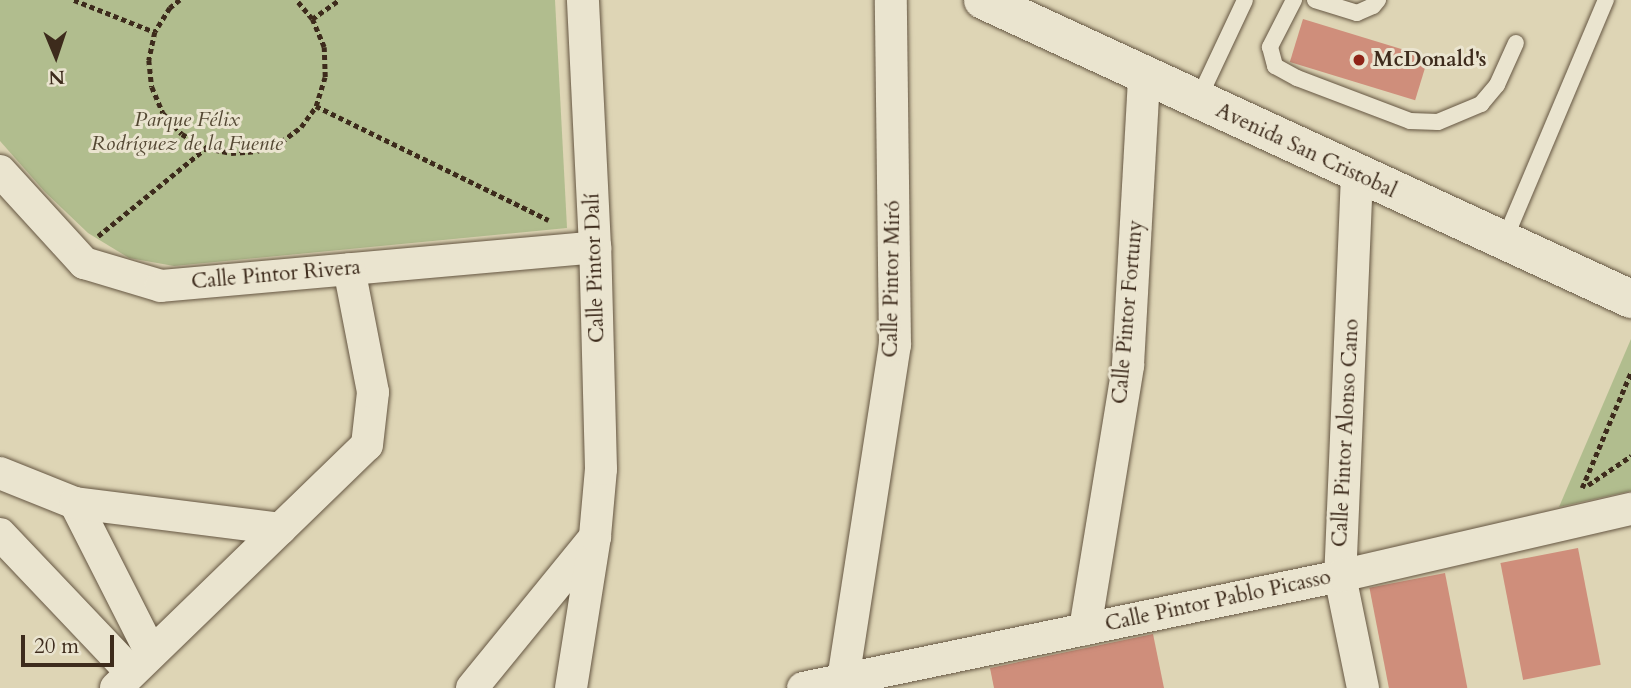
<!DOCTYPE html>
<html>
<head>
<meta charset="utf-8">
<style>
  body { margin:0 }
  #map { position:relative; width:1631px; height:688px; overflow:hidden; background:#ded5b5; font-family:Cardo,serif }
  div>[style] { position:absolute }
  .green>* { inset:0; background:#b1bd8e }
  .building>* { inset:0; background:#cf8e7b; transform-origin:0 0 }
  .path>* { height:4.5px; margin-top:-2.25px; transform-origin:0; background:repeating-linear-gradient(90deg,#3d2b1c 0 5px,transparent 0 8.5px) }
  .roads { filter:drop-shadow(0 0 2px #655642) drop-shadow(0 0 2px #655642) }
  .lane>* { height:16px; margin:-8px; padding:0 8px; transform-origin:8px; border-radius:8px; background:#eae4cf }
  .street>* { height:32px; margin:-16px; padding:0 16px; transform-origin:16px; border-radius:16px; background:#eae4cf }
  .secondary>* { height:38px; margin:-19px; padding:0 19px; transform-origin:19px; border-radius:19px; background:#eae4cf }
  .dots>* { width:19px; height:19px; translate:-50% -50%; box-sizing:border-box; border:4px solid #eae4cf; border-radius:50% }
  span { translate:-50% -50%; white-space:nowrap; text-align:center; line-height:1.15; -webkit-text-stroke:6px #eae4cf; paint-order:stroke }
  .poi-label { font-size:21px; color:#3d2b1c; font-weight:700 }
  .left { translate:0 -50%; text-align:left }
  .park-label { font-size:21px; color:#544833; font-style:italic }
  .street-label { font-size:21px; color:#3d2b1c }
  .north { position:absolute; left:21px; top:21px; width:70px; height:70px; -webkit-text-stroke:5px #eae4cf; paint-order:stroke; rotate:178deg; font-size:19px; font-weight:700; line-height:28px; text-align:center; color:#3d2b1c }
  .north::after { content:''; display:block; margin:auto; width:24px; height:32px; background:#3d2b1c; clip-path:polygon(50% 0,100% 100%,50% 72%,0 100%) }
  .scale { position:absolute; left:21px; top:635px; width:93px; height:32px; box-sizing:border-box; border:4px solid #3d2b1c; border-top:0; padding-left:9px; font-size:21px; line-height:24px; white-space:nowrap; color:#3d2b1c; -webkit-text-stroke:5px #eae4cf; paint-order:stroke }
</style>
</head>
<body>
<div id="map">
  <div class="green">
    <div style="clip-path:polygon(0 0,555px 0,567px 228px,174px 266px,129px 258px,88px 233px,45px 192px,0 141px)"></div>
    <div style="clip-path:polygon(1631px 339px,1631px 491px,1559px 507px)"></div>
  </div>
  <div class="building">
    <div style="left:1303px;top:19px;width:131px;height:45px;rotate:17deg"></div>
    <div style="left:1578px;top:548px;width:119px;height:79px;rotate:79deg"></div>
    <div style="left:1445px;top:573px;width:117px;height:77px;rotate:79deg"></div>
    <div style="clip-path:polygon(1153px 634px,1164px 688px,994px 688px,990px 668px)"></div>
  </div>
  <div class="path">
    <div style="left:74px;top:0;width:87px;rotate:21.6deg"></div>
    <div style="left:180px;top:0;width:13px;rotate:141deg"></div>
    <div style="left:170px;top:8px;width:28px;rotate:122deg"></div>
    <div style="left:155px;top:32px;width:29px;rotate:102deg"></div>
    <div style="left:149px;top:60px;width:27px;rotate:84deg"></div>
    <div style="left:152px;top:87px;width:28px;rotate:67deg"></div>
    <div style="left:163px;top:113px;width:28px;rotate:48deg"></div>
    <div style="left:182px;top:134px;width:28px;rotate:30deg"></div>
    <div style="left:206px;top:148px;width:25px;rotate:11deg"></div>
    <div style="left:231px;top:153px;width:26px;rotate:-4deg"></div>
    <div style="left:257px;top:151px;width:26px;rotate:-21deg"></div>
    <div style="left:281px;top:142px;width:25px;rotate:-37deg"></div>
    <div style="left:301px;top:127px;width:26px;rotate:-54deg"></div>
    <div style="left:316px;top:106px;width:30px;rotate:-73deg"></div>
    <div style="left:325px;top:77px;width:30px;rotate:-92deg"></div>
    <div style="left:324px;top:47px;width:30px;rotate:-113deg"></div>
    <div style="left:312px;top:19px;width:25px;rotate:-130deg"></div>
    <div style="left:312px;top:19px;width:33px;rotate:-35deg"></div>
    <div style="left:316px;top:106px;width:259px;rotate:26.1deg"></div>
    <div style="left:98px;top:236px;width:139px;rotate:-39.2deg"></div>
    <div style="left:1588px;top:485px;width:52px;rotate:-34deg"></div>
    <div style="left:1582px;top:488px;width:126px;rotate:-67.1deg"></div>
  </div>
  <div class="roads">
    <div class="lane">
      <div style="left:1294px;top:0;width:53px;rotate:117.1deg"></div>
      <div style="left:1270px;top:47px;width:20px;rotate:75deg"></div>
      <div style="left:1275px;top:66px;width:25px;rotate:29deg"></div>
      <div style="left:1297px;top:78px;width:121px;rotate:20.8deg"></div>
      <div style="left:1410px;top:121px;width:28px;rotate:2deg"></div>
      <div style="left:1438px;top:122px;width:47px;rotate:-22.7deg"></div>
      <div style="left:1481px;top:104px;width:25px;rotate:-50deg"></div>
      <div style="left:1497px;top:85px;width:46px;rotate:-65.7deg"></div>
      <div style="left:1315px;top:0;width:44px;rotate:17.2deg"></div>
      <div style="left:1357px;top:13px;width:17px;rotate:-24deg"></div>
      <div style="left:1373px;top:6px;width:8px;rotate:-50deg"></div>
      <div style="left:1198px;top:100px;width:110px;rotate:-64.8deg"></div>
      <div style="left:1504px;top:241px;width:262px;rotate:-67.1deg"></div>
    </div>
    <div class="street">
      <div style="left:0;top:171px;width:125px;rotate:47.6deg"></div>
      <div style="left:84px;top:263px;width:80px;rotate:16.6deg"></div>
      <div style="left:161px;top:286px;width:436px;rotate:-5.1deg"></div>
      <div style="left:1357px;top:175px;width:401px;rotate:92.4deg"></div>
      <div style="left:1340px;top:576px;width:114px;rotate:78.4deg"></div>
      <div style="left:0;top:473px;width:81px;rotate:21.8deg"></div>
      <div style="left:75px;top:503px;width:168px;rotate:63.1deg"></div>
      <div style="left:75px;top:503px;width:207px;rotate:7.2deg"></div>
      <div style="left:0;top:534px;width:190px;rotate:46.5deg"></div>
      <div style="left:1085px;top:629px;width:267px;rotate:-80.7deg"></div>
      <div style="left:1128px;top:365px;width:289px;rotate:-86.8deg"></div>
      <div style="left:843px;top:680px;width:339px;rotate:-81.2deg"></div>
      <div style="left:895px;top:345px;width:345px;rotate:-90.7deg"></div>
      <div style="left:116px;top:688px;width:349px;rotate:-44.1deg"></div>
      <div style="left:367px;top:445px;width:53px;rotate:-83.5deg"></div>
      <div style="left:373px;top:392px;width:125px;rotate:-101deg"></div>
      <div style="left:472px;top:688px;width:195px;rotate:-50.8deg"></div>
      <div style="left:571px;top:688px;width:154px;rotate:-81deg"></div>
      <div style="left:595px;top:536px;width:67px;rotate:-84.9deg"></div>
      <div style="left:601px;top:469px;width:222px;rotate:-91.5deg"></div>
      <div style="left:595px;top:247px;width:247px;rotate:-92.8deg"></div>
      <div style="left:803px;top:688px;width:549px;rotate:-11.78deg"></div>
      <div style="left:1340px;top:576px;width:299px;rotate:-13deg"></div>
    </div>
    <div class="secondary">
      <div style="left:983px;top:0;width:714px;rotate:24.77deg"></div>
    </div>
  </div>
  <div class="dots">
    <div style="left:1359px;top:60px;background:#8f2418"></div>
  </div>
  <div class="poi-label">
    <span class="left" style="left:1373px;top:60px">McDonald's</span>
  </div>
  <div class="park-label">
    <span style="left:187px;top:132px">Parque Félix<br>Rodríguez de la Fuente</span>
  </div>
  <div class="street-label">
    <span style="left:1306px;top:151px;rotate:25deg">Avenida San Cristobal</span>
    <span style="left:595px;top:268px;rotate:-92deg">Calle Pintor Dalí</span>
    <span style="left:276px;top:275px;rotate:-5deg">Calle Pintor Rivera</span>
    <span style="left:892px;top:279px;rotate:-89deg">Calle Pintor Miró</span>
    <span style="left:1128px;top:312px;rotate:-85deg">Calle Pintor Fortuny</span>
    <span style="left:1346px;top:433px;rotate:-87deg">Calle Pintor Alonso Cano</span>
    <span style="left:1218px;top:601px;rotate:-12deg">Calle Pintor Pablo Picasso</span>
  </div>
  <div class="north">N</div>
  <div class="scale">20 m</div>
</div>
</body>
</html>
